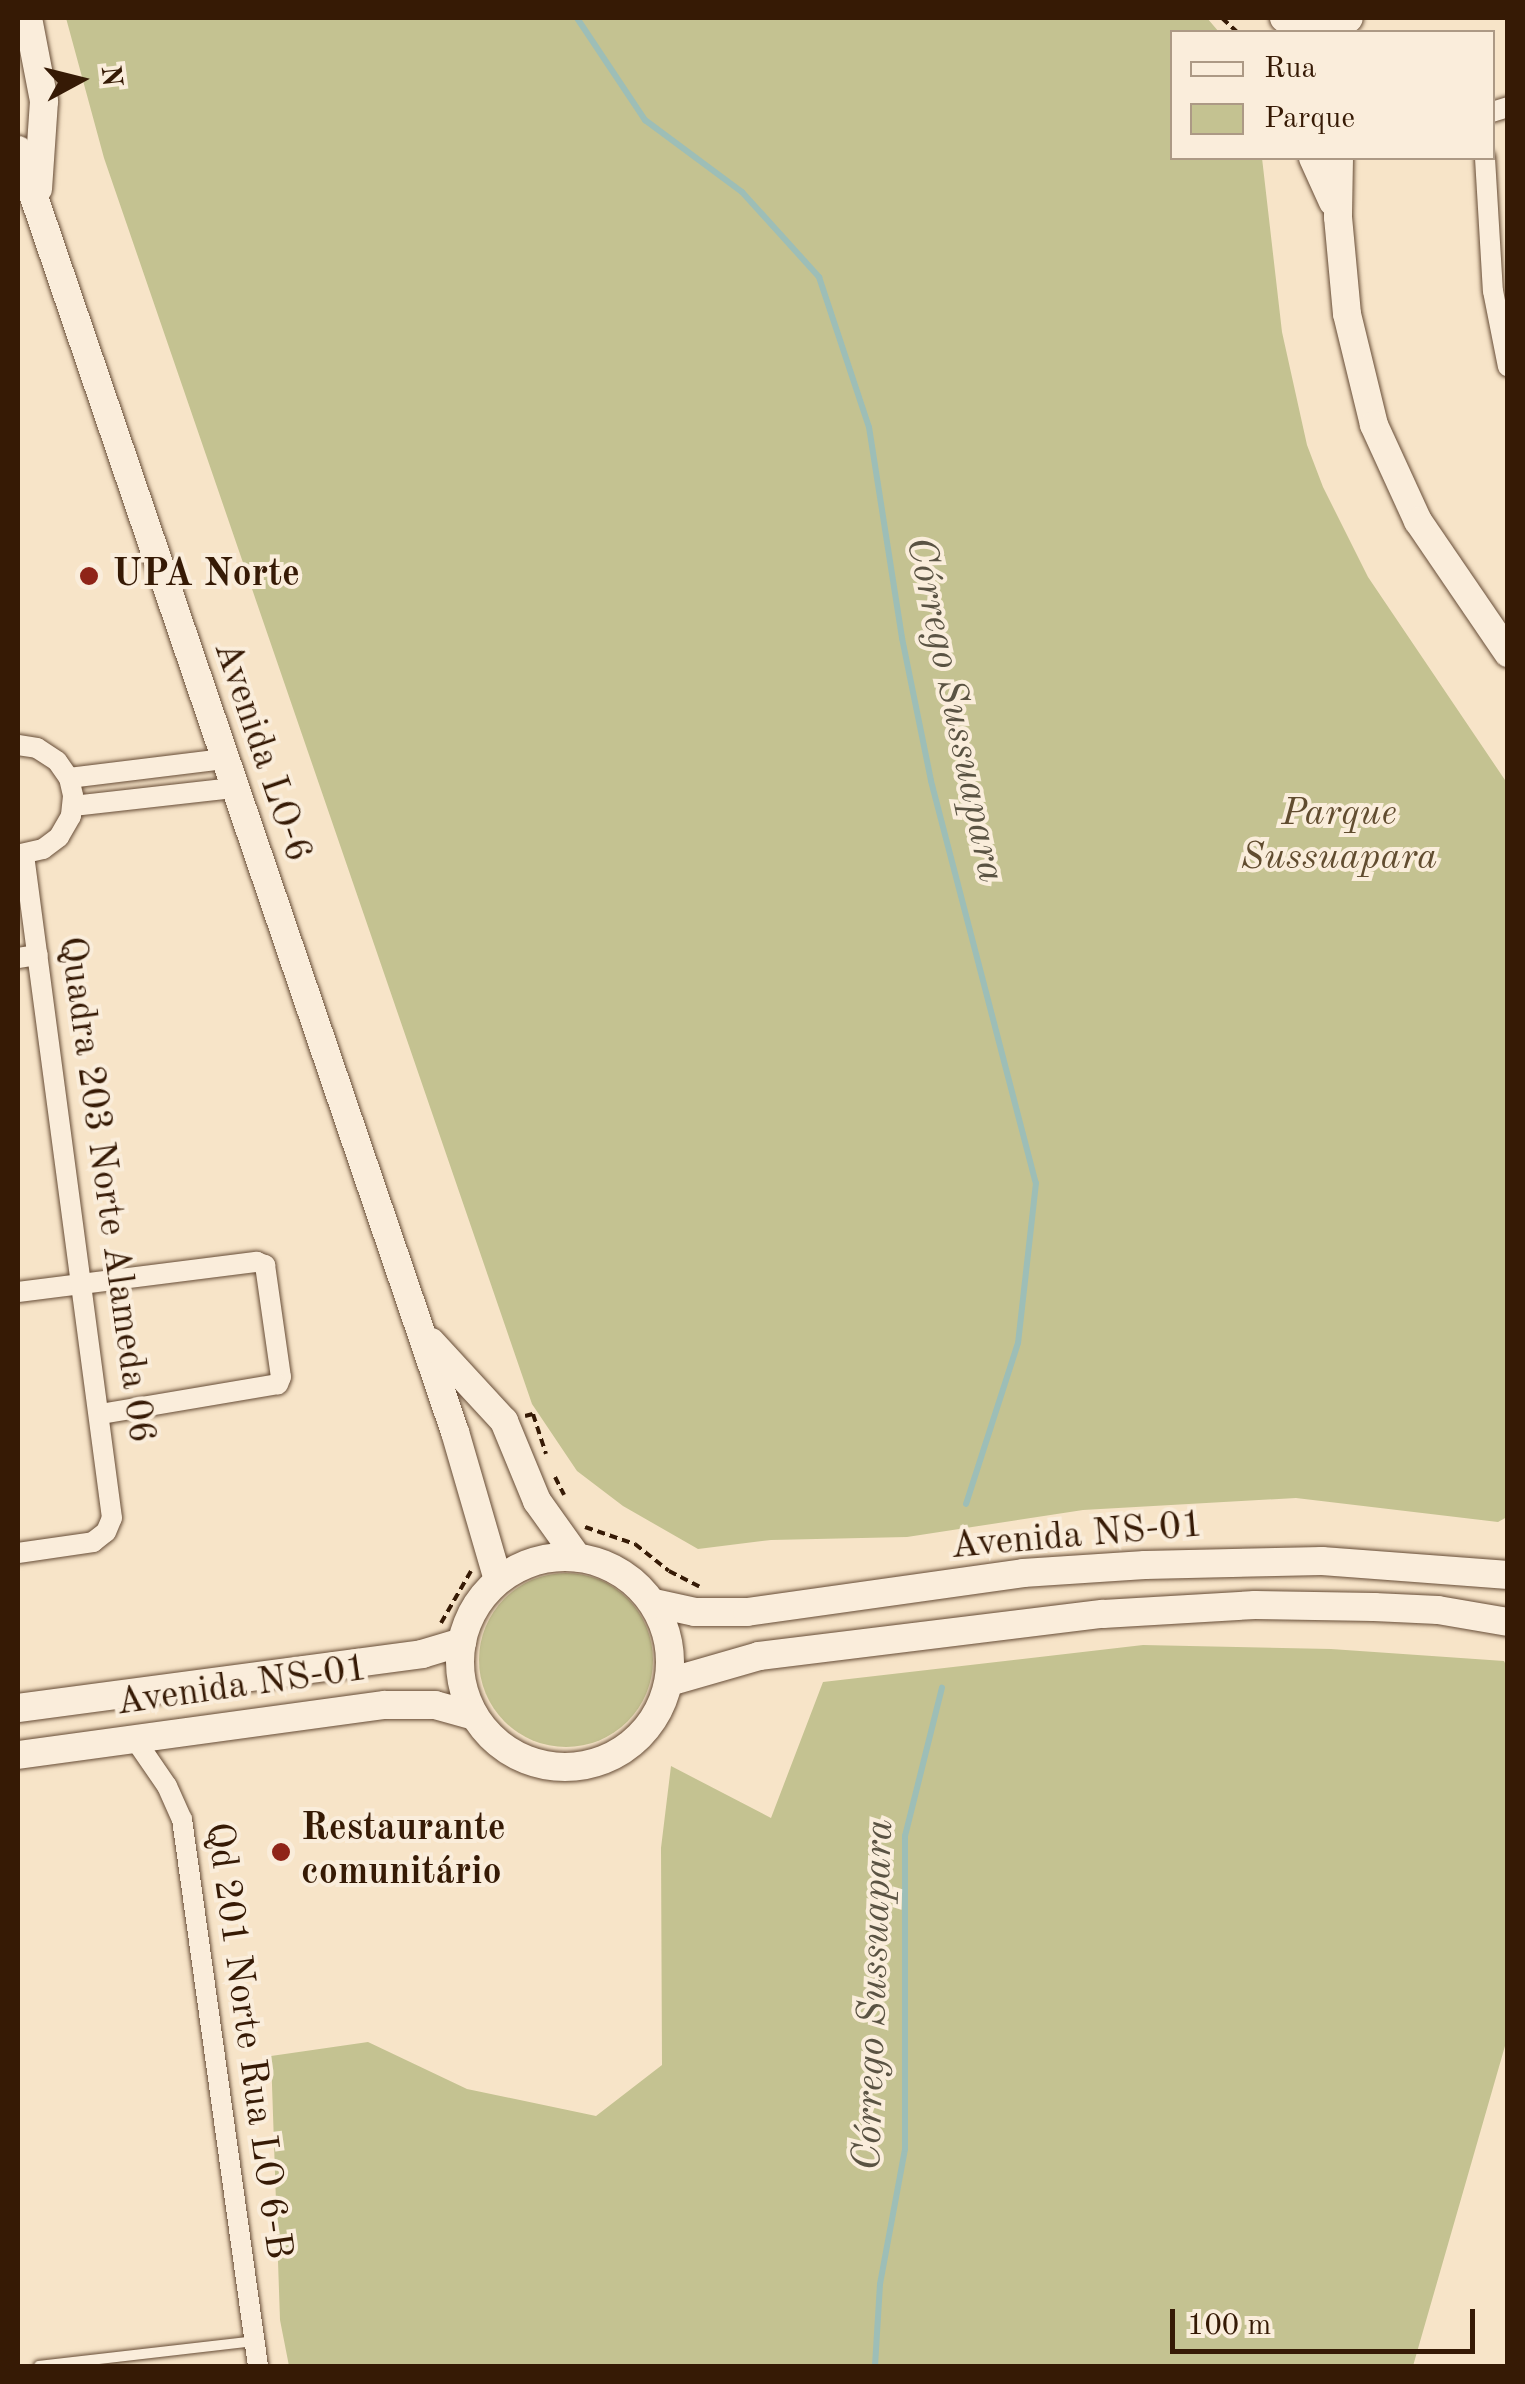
<!DOCTYPE html>
<html>
<head>
<meta charset="utf-8">
<style>
  body { margin:0 }
  #map { position:relative; width:1525px; height:2384px; overflow:hidden; background:#f7e4c8; font-family:"Old Standard TT",serif }
  div>[style] { position:absolute }
  .green>* { inset:0; background:#c4c291 }
  .round { border-radius:50% }
  .stream>* { height:6px; margin:-3px; padding:0 3px; transform-origin:3px; border-radius:3px; background:#9dbeb7 }
  .path>* { height:4px; margin-top:-2px; transform-origin:0; background:repeating-linear-gradient(90deg,#361a05 0 8px,transparent 0 13px) }
  .roads { filter:drop-shadow(0 0 2px #664c36) drop-shadow(0 0 2px #664c36) }
  .lane>* { height:10px; margin:-5px; padding:0 5px; transform-origin:5px; border-radius:5px; background:#faeddb }
  .street>* { height:20px; margin:-10px; padding:0 10px; transform-origin:10px; border-radius:10px; background:#faeddb }
  .secondary>* { height:28px; margin:-14px; padding:0 14px; transform-origin:14px; border-radius:14px; background:#faeddb }
  .secondary>.ring { margin:-14px; padding:0; box-sizing:content-box; background:none; border:28px solid #faeddb; border-radius:50% }
  .dots>* { width:28px; height:28px; translate:-50% -50%; box-sizing:border-box; border:5px solid #faeddb; border-radius:50% }
  span { translate:-50% -50%; white-space:nowrap; text-align:center; line-height:1.15; -webkit-text-stroke:8px #faeddb; paint-order:stroke }
  .poi-label { font-size:38px; color:#361a05; font-weight:700 }
  .left { translate:0 -50%; text-align:left }
  .street-label { font-size:38px; color:#361a05 }
  .park-label { font-size:38px; color:#614c2f; font-style:italic }
  .water-label { font-size:40px; color:#5a5343; font-style:italic }
  .frame { position:absolute; inset:0; border:20px solid #361a05; pointer-events:none }
  .legend { position:absolute; left:1170px; top:30px; width:325px; height:130px; box-sizing:border-box; background:#faeddb; border:2px solid #ac9985; margin:0; padding:12px 18px; list-style:none; font-size:30px; color:#361a05 }
  .legend li { display:flex; align-items:center; gap:20px; height:50px }
  .legend b { width:50px; border:2px solid #ac9985 }
  .north { position:absolute; left:30px; top:30px; width:100px; height:100px; -webkit-text-stroke:8px #faeddb; paint-order:stroke; rotate:83deg; font-size:28px; font-weight:700; line-height:40px; text-align:center; color:#361a05 }
  .north::after { content:''; display:block; margin:auto; width:35px; height:45px; background:#361a05; clip-path:polygon(50% 0,100% 100%,50% 72%,0 100%) }
  .scale { position:absolute; left:1170px; top:2309px; width:305px; height:45px; box-sizing:border-box; border:5px solid #361a05; border-top:0; padding-left:12px; font-size:30px; line-height:35px; white-space:nowrap; color:#361a05; -webkit-text-stroke:8px #faeddb; paint-order:stroke }
</style>
</head>
<body>
<div id="map">
  <div class="green">
    <div style="clip-path:polygon(66px 18px,1207px 18px,1219px 32px,1172px 32px,1172px 158px,1262px 158px,1282px 332px,1307px 445px,1323px 487px,1368px 577px,1507px 783px,1507px 1517px,1498px 1522px,1296px 1498px,1083px 1510px,907px 1537px,771px 1540px,698px 1549px,623px 1506px,577px 1471px,532px 1404px,104px 158px)"></div>
    <div class="round" style="left:479px;top:1573px;width:174px;height:174px"></div>
    <div style="clip-path:polygon(1143px 1645px,1331px 1649px,1504px 1661px,1507px 1667px,1507px 2039px,1413px 2366px,289px 2366px,280px 2320px,271px 2056px,368px 2042px,467px 2089px,596px 2116px,662px 2065px,661px 1848px,671px 1766px,771px 1818px,823px 1682px)"></div>
  </div>
  <div class="stream">
    <div style="left:577px;top:18px;width:123px;rotate:56.3deg"></div>
    <div style="left:645px;top:120px;width:121px;rotate:36.6deg"></div>
    <div style="left:742px;top:192px;width:115px;rotate:47.8deg"></div>
    <div style="left:819px;top:277px;width:158px;rotate:71.6deg"></div>
    <div style="left:869px;top:427px;width:214px;rotate:81.1deg"></div>
    <div style="left:902px;top:638px;width:146px;rotate:78.5deg"></div>
    <div style="left:931px;top:781px;width:415px;rotate:75.4deg"></div>
    <div style="left:1036px;top:1183px;width:161px;rotate:96.4deg"></div>
    <div style="left:1018px;top:1343px;width:169px;rotate:107.9deg"></div>
    <div style="left:875px;top:2366px;width:82px;rotate:-86.5deg"></div>
    <div style="left:880px;top:2284px;width:137px;rotate:-79.5deg"></div>
    <div style="left:905px;top:2149px;width:313px;rotate:-90deg"></div>
    <div style="left:905px;top:1836px;width:153px;rotate:-76deg"></div>
  </div>
  <div class="path">
    <div style="left:1222px;top:18px;width:21px;rotate:43deg"></div>
    <div style="left:525px;top:1416px;width:8px;rotate:-14deg"></div>
    <div style="left:533px;top:1414px;width:42px;rotate:72deg"></div>
    <div style="left:555px;top:1477px;width:20px;rotate:63deg"></div>
    <div style="left:585px;top:1527px;width:53px;rotate:18.8deg"></div>
    <div style="left:635px;top:1544px;width:43px;rotate:38.5deg"></div>
    <div style="left:669px;top:1571px;width:34px;rotate:27deg"></div>
    <div style="left:441px;top:1623px;width:60px;rotate:-60deg"></div>
  </div>
  <div class="roads">
    <div class="lane">
      <div style="left:39px;top:2366px;width:216px;rotate:-6.6deg"></div>
    </div>
    <div class="street">
      <div style="left:1492px;top:112px;width:17px;rotate:-17deg"></div>
      <div style="left:1485px;top:158px;width:133px;rotate:86.6deg"></div>
      <div style="left:1493px;top:291px;width:77px;rotate:78.8deg"></div>
      <div style="left:18px;top:745px;width:19px;rotate:9deg"></div>
      <div style="left:37px;top:748px;width:24px;rotate:33deg"></div>
      <div style="left:57px;top:761px;width:21px;rotate:55deg"></div>
      <div style="left:69px;top:778px;width:18px;rotate:77deg"></div>
      <div style="left:73px;top:796px;width:20px;rotate:96deg"></div>
      <div style="left:71px;top:816px;width:24px;rotate:120deg"></div>
      <div style="left:59px;top:837px;width:20px;rotate:143deg"></div>
      <div style="left:43px;top:849px;width:26px;rotate:167deg"></div>
      <div style="left:69px;top:778px;width:156px;rotate:-7deg"></div>
      <div style="left:73px;top:806px;width:161px;rotate:-6.4deg"></div>
      <div style="left:18px;top:958px;width:20px;rotate:-9deg"></div>
      <div style="left:18px;top:1292px;width:241px;rotate:-7.2deg"></div>
      <div style="left:257px;top:1262px;width:9px;rotate:21deg"></div>
      <div style="left:265px;top:1265px;width:113px;rotate:81.9deg"></div>
      <div style="left:281px;top:1377px;width:8px;rotate:113deg"></div>
      <div style="left:278px;top:1384px;width:181px;rotate:170.4deg"></div>
      <div style="left:18px;top:1553px;width:76px;rotate:-8.3deg"></div>
      <div style="left:93px;top:1542px;width:16px;rotate:-38deg"></div>
      <div style="left:106px;top:1532px;width:15px;rotate:-67deg"></div>
      <div style="left:112px;top:1518px;width:669px;rotate:-97.56deg"></div>
      <div style="left:134px;top:1738px;width:58px;rotate:55.5deg"></div>
      <div style="left:167px;top:1786px;width:36px;rotate:66deg"></div>
      <div style="left:182px;top:1819px;width:552px;rotate:82.09deg"></div>
    </div>
    <div class="secondary">
      <div style="left:28px;top:18px;width:85px;rotate:79.1deg"></div>
      <div style="left:44px;top:101px;width:88px;rotate:93.9deg"></div>
      <div style="left:1284px;top:18px;width:31px;rotate:9deg"></div>
      <div style="left:1315px;top:23px;width:34px;rotate:-8deg"></div>
      <div style="left:18px;top:150px;width:1354px;rotate:71.18deg"></div>
      <div style="left:455px;top:1432px;width:154px;rotate:73.8deg"></div>
      <div style="left:1313px;top:158px;width:48px;rotate:65.6deg"></div>
      <div style="left:1339px;top:158px;width:59px;rotate:91deg"></div>
      <div style="left:1338px;top:217px;width:97px;rotate:84.7deg"></div>
      <div style="left:1347px;top:314px;width:114px;rotate:76.3deg"></div>
      <div style="left:1374px;top:425px;width:106px;rotate:65.4deg"></div>
      <div style="left:1418px;top:521px;width:160px;rotate:55.7deg"></div>
      <div style="left:431px;top:1342px;width:108px;rotate:47.3deg"></div>
      <div style="left:504px;top:1421px;width:87px;rotate:67.6deg"></div>
      <div style="left:537px;top:1501px;width:69px;rotate:54.5deg"></div>
      <div class="ring" style="left:460px;top:1557px;width:182px;height:182px"></div>
      <div style="left:654px;top:1603px;width:42px;rotate:12.4deg"></div>
      <div style="left:695px;top:1612px;width:52px"></div>
      <div style="left:747px;top:1612px;width:279px;rotate:-8deg"></div>
      <div style="left:1023px;top:1573px;width:122px;rotate:-3.8deg"></div>
      <div style="left:1145px;top:1565px;width:177px;rotate:-1.3deg"></div>
      <div style="left:1322px;top:1561px;width:187px;rotate:4.3deg"></div>
      <div style="left:669px;top:1682px;width:94px;rotate:-16.1deg"></div>
      <div style="left:759px;top:1656px;width:347px;rotate:-7deg"></div>
      <div style="left:1103px;top:1614px;width:152px;rotate:-3.4deg"></div>
      <div style="left:1255px;top:1605px;width:119px;rotate:1deg"></div>
      <div style="left:1374px;top:1607px;width:64px;rotate:2.7deg"></div>
      <div style="left:1438px;top:1610px;width:71px;rotate:9.7deg"></div>
      <div style="left:18px;top:1708px;width:408px;rotate:-7.6deg"></div>
      <div style="left:422px;top:1654px;width:42px;rotate:-16.7deg"></div>
      <div style="left:18px;top:1755px;width:370px;rotate:-7.8deg"></div>
      <div style="left:385px;top:1705px;width:50px"></div>
      <div style="left:435px;top:1705px;width:41px;rotate:15.4deg"></div>
    </div>
  </div>
  <div class="dots">
    <div style="left:89px;top:576px;background:#8f2418"></div>
    <div style="left:281px;top:1852px;background:#8f2418"></div>
  </div>
  <div class="poi-label">
    <span class="left" style="left:112px;top:576px">UPA Norte</span>
    <span class="left" style="left:301px;top:1852px">Restaurante<br>comunitário</span>
  </div>
  <div class="street-label">
    <span style="left:261px;top:752px;rotate:71deg">Avenida LO-6</span>
    <span style="left:105px;top:1190px;rotate:82deg">Quadra 203 Norte Alameda 06</span>
    <span style="left:1077px;top:1537px;rotate:-5deg">Avenida NS-01</span>
    <span style="left:242px;top:1687px;rotate:-8deg">Avenida NS-01</span>
    <span style="left:247px;top:2041px;rotate:82deg">Qd 201 Norte Rua LO 6-B</span>
  </div>
  <div class="park-label">
    <span style="left:1339px;top:837px">Parque<br>Sussuapara</span>
  </div>
  <div class="water-label">
    <span style="left:954px;top:710px;rotate:78deg">Córrego Sussuapara</span>
    <span style="left:875px;top:1995px;rotate:-88deg">Córrego Sussuapara</span>
  </div>
  <div class="frame"></div>
  <ul class="legend">
  <li><b style="height:12px;background:#faeddb"></b>Rua</li>
  <li><b style="height:28px;background:#c4c291"></b>Parque</li>
  </ul>
  <div class="north">N</div>
  <div class="scale">100 m</div>
</div>
</body>
</html>
